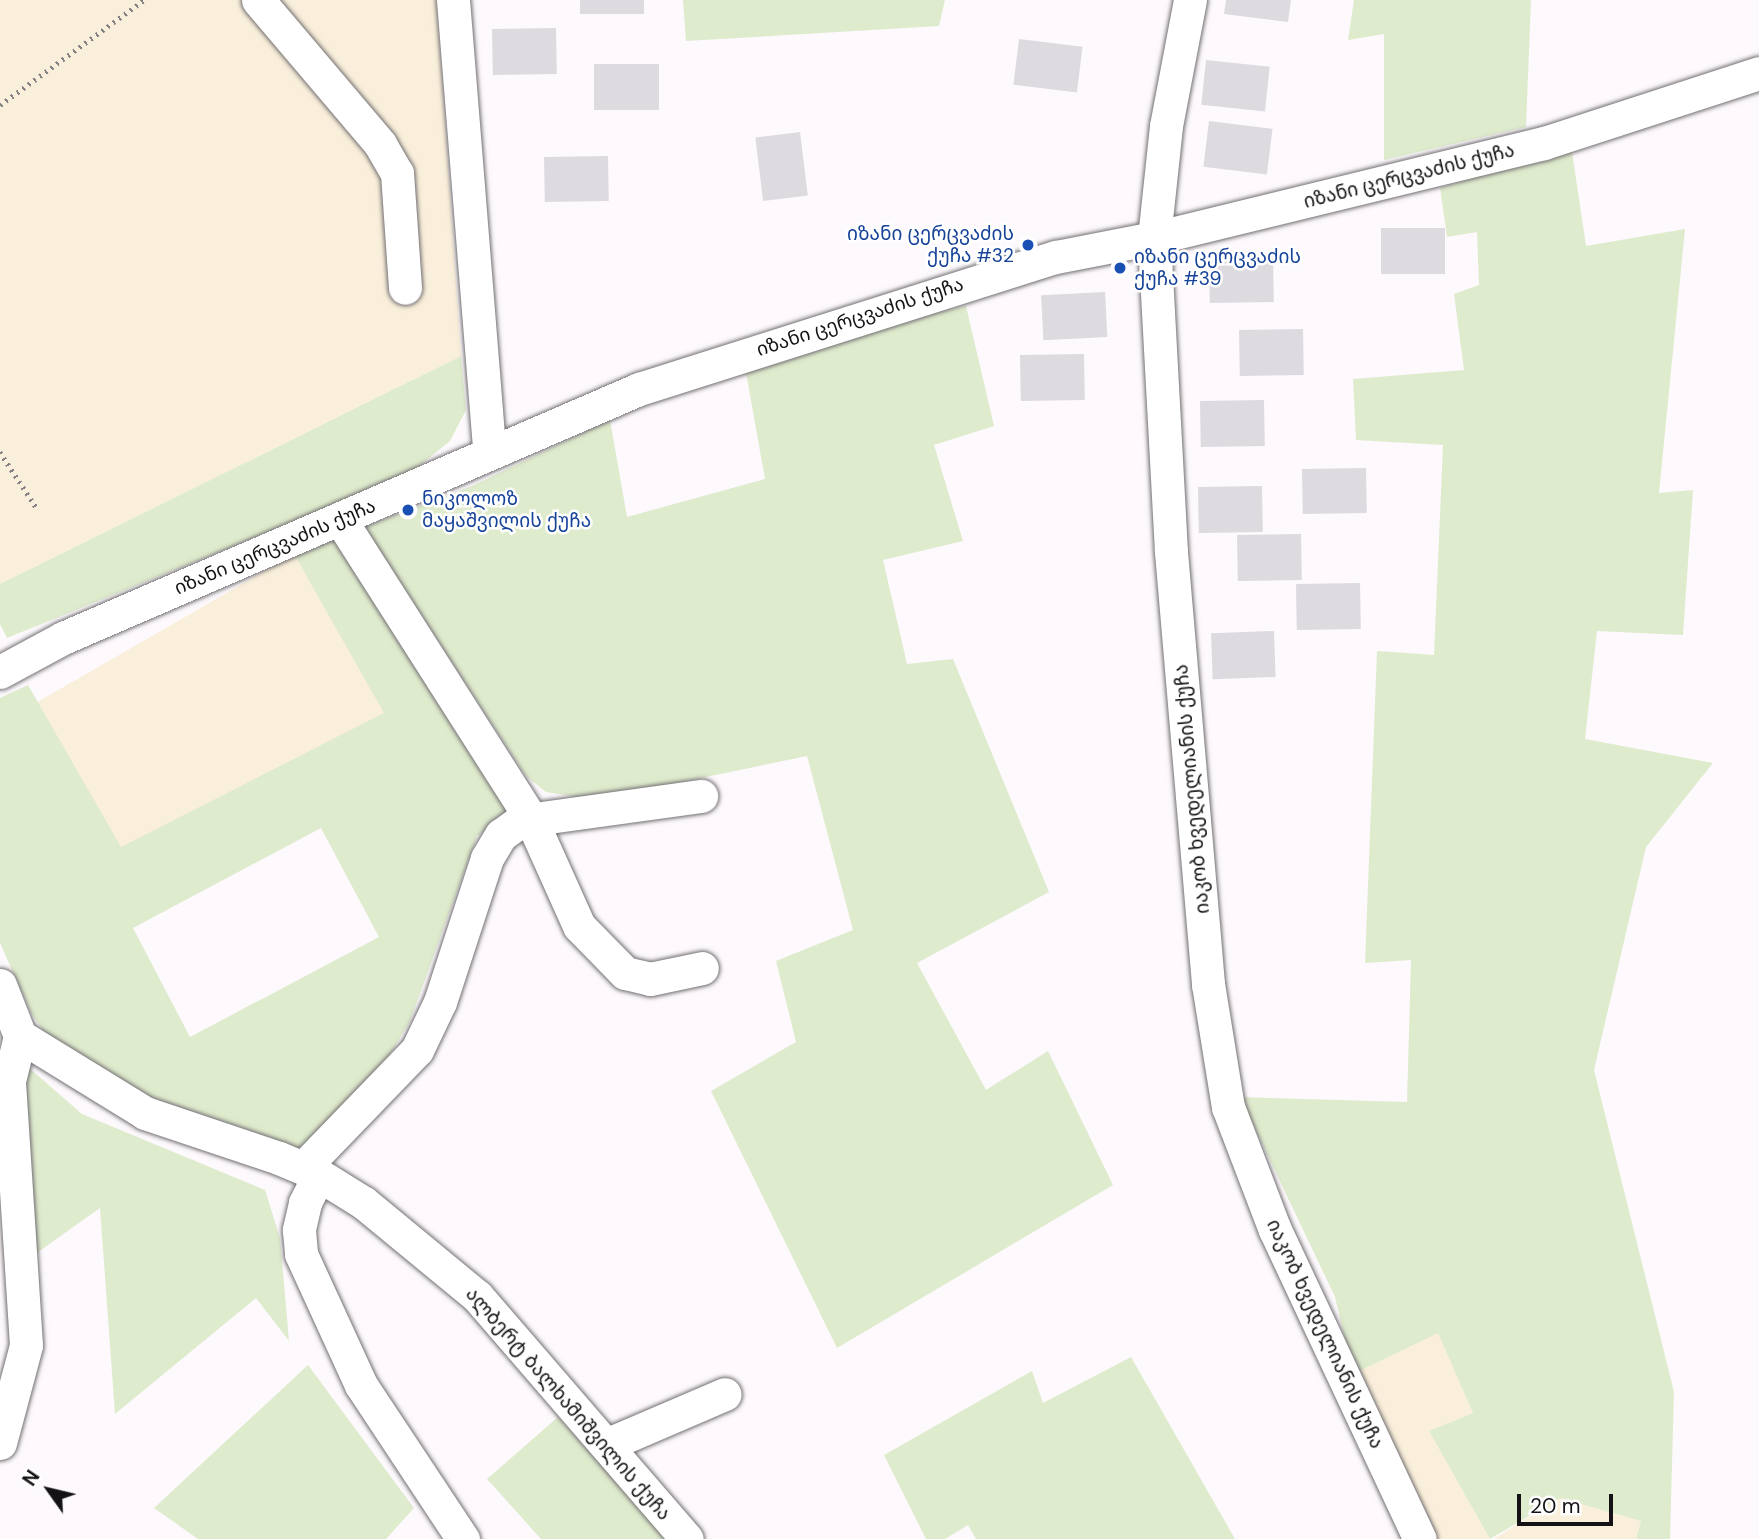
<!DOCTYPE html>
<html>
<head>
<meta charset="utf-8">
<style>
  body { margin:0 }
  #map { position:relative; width:1759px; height:1539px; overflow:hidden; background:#fdf9fd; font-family:"DM Sans","Noto Sans Georgian",sans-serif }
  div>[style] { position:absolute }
  .industrial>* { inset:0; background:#faefda; transform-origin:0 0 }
  .green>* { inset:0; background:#dfebcd }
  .building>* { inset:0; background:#dddbe0; transform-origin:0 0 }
  .path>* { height:4.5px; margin-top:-2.25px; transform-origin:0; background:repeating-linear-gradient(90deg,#848184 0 2px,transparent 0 7px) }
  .roads { filter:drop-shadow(0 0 2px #737073) drop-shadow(0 0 2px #737073) }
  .minor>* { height:33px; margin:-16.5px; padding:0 16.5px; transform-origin:16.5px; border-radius:16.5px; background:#fff }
  .dots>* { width:19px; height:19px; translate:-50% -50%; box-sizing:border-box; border:4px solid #fff; border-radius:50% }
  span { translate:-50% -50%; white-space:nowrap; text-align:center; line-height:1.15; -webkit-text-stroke:5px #fff; paint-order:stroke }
  .street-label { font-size:19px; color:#141214 }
  .transit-label { font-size:19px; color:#164399 }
  .right { translate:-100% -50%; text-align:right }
  .left { translate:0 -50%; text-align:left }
  .north { position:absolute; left:14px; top:1455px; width:70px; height:70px; -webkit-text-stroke:5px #fff; paint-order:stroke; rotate:304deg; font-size:19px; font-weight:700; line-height:28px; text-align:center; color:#141214 }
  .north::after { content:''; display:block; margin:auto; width:24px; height:32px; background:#141214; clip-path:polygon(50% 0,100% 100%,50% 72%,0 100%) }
  .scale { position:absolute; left:1517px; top:1494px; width:96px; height:32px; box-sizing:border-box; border:4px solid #141214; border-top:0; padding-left:9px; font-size:21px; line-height:24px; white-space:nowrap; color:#141214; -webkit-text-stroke:5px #fff; paint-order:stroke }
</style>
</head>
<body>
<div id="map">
  <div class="industrial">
    <div style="clip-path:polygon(0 0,437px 0,461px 356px,0 584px)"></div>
    <div style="left:294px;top:554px;width:183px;height:297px;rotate:60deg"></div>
    <div style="clip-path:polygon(1438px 1332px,1473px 1413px,1429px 1431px,1490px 1539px,1433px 1539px,1353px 1374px)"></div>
    <div style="clip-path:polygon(1560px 1497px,1641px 1521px,1636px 1539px,1494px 1539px)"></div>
  </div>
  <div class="green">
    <div style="clip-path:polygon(683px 0,945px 0,939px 26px,686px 41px)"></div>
    <div style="clip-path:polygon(1354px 0,1531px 0,1526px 127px,1384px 160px,1384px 34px,1348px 40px)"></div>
    <div style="clip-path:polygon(1571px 145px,1586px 246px,1685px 229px,1659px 493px,1693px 490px,1683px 635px,1597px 631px,1585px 739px,1713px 763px,1646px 847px,1594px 1070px,1674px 1392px,1670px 1539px,1636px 1539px,1641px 1521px,1560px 1498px,1490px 1539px,1429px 1431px,1473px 1413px,1438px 1333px,1353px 1374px,1335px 1297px,1240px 1097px,1407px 1102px,1411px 960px,1365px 963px,1377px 651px,1434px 655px,1443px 445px,1356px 440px,1353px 379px,1464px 370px,1454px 294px,1479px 285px,1477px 232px,1447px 237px,1440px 188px)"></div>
    <div style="clip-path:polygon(966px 306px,994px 426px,934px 445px,963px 541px,883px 560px,907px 664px,953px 659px,1049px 892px,917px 963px,986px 1090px,1048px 1051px,1113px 1185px,837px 1348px,711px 1091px,796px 1042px,776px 961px,853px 930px,807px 756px,594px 800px,546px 792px,526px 776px,364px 527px,472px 486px,610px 420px,627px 517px,765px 479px,745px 367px,858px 329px)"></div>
    <div style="clip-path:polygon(461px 356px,466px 410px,450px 441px,408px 475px,7px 638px,0 624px,0 584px)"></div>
    <div style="clip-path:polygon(evenodd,333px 534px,513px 813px,477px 836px,410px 1021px,386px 1061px,300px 1154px,142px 1102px,53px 1045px,31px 1013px,0 943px,0 698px,28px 685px,121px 847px,384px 713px,294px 554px,333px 534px,321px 828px,379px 937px,190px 1037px,133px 928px,321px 828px)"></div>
    <div style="clip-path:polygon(27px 1066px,82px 1114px,265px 1190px,280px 1238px,289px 1341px,256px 1298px,115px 1414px,100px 1208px,34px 1255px,24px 1108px)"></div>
    <div style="clip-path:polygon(1131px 1357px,1235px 1539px,976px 1539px,968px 1525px,945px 1539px,926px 1539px,884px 1455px,1032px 1371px,1043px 1403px)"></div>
    <div style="clip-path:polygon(308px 1365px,414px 1508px,386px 1539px,198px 1539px,154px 1508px)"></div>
    <div style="clip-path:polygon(558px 1417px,668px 1539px,541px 1539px,487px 1479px)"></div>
  </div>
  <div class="building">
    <div style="left:580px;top:0;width:64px;height:14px"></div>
    <div style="clip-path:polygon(1226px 0,1291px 0,1288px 22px,1224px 14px)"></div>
    <div style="left:556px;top:28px;width:46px;height:64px;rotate:89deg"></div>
    <div style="left:1019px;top:39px;width:64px;height:46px;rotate:7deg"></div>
    <div style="left:1206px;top:60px;width:64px;height:45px;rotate:6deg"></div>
    <div style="left:659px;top:64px;width:46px;height:65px;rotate:90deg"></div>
    <div style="left:1209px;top:121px;width:64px;height:46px;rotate:7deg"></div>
    <div style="left:800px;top:132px;width:64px;height:45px;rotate:83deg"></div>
    <div style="left:608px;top:156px;width:45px;height:64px;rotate:89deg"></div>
    <div style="left:1445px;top:228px;width:46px;height:64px;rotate:90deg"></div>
    <div style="left:1273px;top:256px;width:46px;height:64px;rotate:89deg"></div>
    <div style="left:1105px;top:292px;width:45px;height:64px;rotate:87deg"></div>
    <div style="left:1303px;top:329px;width:46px;height:64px;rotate:89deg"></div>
    <div style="left:1084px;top:354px;width:46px;height:64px;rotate:89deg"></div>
    <div style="left:1264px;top:400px;width:46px;height:64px;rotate:89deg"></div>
    <div style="left:1366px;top:468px;width:45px;height:64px;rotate:89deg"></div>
    <div style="left:1262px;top:486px;width:46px;height:64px;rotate:89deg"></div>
    <div style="left:1301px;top:534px;width:46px;height:64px;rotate:89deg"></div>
    <div style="left:1360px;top:583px;width:46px;height:64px;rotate:89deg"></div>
    <div style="left:1274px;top:631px;width:46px;height:63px;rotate:88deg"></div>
  </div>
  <div class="path">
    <div style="left:0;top:105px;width:178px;rotate:-36.1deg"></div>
    <div style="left:0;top:452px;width:66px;rotate:56.8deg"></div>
  </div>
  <div class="roads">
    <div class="minor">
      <div style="left:258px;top:0;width:189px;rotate:49.7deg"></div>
      <div style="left:380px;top:144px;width:34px;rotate:60deg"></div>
      <div style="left:397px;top:173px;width:115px;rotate:86deg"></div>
      <div style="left:453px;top:0;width:453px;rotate:85.4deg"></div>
      <div style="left:1190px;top:0;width:128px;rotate:100.8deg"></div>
      <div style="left:1166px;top:126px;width:113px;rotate:96.1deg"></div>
      <div style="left:1154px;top:238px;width:314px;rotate:86.9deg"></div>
      <div style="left:1171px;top:552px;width:434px;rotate:85.1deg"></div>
      <div style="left:1208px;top:984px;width:125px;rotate:80.8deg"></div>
      <div style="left:1228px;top:1107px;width:132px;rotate:69.1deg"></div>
      <div style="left:1275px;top:1230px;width:341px;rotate:64.9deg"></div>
      <div style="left:340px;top:519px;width:356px;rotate:57.5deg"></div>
      <div style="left:531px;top:819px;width:117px;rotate:65.8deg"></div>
      <div style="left:579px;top:926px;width:66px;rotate:45.6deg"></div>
      <div style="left:625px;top:973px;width:26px;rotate:13deg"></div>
      <div style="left:650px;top:979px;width:53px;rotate:-11.9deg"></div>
      <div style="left:0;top:672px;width:72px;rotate:-28.4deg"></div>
      <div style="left:63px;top:638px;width:628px;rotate:-23.38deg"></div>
      <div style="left:639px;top:389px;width:437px;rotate:-17.6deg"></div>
      <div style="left:1056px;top:257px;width:100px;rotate:-11deg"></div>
      <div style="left:1154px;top:238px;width:401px;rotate:-13.7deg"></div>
      <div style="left:1544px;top:143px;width:226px;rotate:-18deg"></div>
      <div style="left:0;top:985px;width:55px;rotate:68.6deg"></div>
      <div style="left:20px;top:1036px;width:147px;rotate:31.6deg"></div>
      <div style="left:145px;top:1113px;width:141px;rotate:18.6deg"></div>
      <div style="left:279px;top:1158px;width:43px;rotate:23deg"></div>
      <div style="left:319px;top:1175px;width:53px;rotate:31.9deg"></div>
      <div style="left:364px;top:1203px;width:146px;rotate:39.5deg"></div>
      <div style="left:477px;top:1296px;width:321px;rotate:49.2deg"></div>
      <div style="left:303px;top:1168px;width:164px;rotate:-46deg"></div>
      <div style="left:417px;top:1050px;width:53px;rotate:-64.4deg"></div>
      <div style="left:440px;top:1002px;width:151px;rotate:-71.9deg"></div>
      <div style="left:487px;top:858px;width:27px;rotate:-59deg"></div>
      <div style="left:501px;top:835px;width:24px;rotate:-36deg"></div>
      <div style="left:520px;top:821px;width:183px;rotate:-7.9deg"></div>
      <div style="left:319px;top:1175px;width:31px;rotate:117deg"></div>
      <div style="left:305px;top:1203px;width:28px;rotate:103deg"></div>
      <div style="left:299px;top:1230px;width:24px;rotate:85deg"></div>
      <div style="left:301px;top:1254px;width:144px;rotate:65.4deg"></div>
      <div style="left:361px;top:1385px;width:185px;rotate:56.5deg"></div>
      <div style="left:0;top:1443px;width:101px;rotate:-75.1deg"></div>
      <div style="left:26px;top:1345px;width:265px;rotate:-93.7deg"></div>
      <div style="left:9px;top:1081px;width:46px;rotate:-76.3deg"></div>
      <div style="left:606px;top:1445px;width:129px;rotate:-23.2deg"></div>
    </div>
  </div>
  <div class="dots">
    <div style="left:1028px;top:245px;background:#1a4fb4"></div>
    <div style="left:1120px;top:268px;background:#1a4fb4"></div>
    <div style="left:408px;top:510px;background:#1a4fb4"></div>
  </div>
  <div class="street-label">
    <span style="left:1409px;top:176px;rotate:-14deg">იზანი ცერცვაძის ქუჩა</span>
    <span style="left:860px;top:317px;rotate:-18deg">იზანი ცერცვაძის ქუჩა</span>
    <span style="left:275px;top:547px;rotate:-23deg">იზანი ცერცვაძის ქუჩა</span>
    <span style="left:1192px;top:789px;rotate:-95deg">იაკობ ხვედელიანის ქუჩა</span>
    <span style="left:1325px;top:1334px;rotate:65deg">იაკობ ხვედელიანის ქუჩა</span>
    <span style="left:568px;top:1404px;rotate:49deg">ალბერტ ბალხამიშვილის ქუჩა</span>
  </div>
  <div class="transit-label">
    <span class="right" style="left:1014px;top:245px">იზანი ცერცვაძის<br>ქუჩა #32</span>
    <span class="left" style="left:1134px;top:268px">იზანი ცერცვაძის<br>ქუჩა #39</span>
    <span class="left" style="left:422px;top:510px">ნიკოლოზ<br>მაყაშვილის ქუჩა</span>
  </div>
  <div class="north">N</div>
  <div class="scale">20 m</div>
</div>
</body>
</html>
